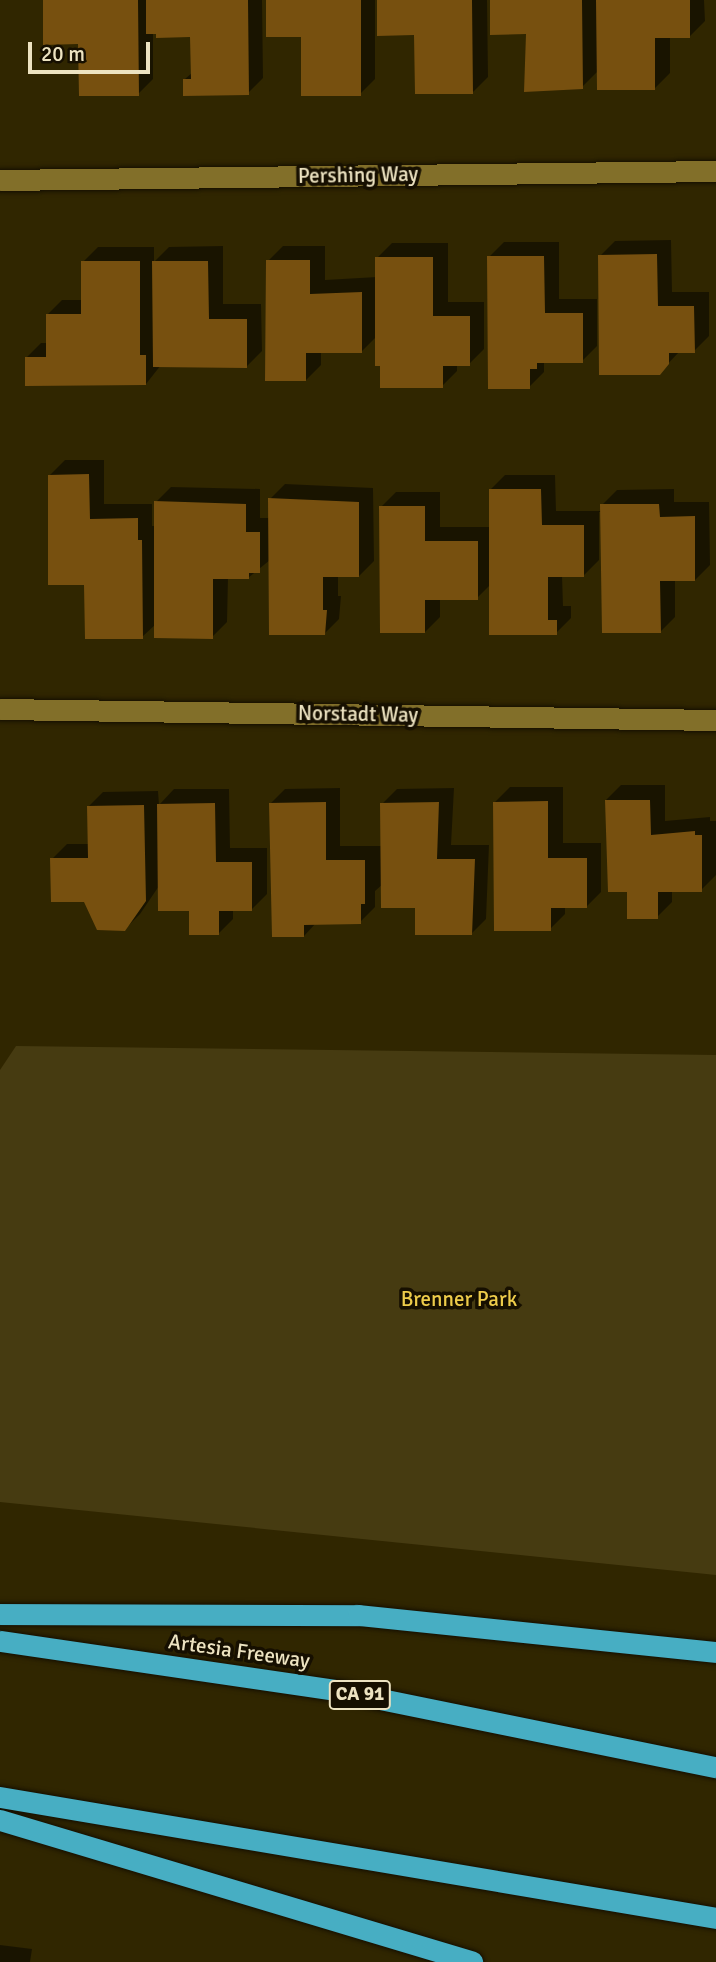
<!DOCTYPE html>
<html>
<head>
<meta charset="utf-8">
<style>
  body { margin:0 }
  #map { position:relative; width:716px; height:1962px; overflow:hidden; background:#302600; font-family:Signika,sans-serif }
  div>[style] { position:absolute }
  .green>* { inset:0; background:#463b11 }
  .shadow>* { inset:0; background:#0007 }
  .building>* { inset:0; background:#77500f }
  .roads { filter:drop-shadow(0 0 2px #150f00) drop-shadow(0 0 2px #150f00) }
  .street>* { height:21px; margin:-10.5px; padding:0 10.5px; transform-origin:10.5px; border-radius:10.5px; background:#826f29 }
  .highway>* { height:21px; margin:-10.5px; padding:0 10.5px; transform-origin:10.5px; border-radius:10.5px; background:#47aec3 }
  span { translate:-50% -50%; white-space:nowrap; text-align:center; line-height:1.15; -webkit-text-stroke:7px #160f00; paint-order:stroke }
  .shield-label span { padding:2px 5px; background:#160f00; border:2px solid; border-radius:5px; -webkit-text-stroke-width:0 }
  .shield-label { font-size:19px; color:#ede3c1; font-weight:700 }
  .street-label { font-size:21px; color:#ede3c1 }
  .park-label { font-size:21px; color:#eecc4a }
  .scale { position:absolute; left:28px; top:42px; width:122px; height:32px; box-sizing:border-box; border:4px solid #ede3c1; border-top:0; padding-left:9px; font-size:21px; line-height:24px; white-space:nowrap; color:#ede3c1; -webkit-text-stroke:5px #160f00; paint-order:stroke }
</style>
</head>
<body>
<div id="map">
  <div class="green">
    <div style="clip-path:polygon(16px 1046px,716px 1055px,716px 1575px,0 1502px,0 1070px)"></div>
  </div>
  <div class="shadow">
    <div style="clip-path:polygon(44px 0,262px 0,263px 78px,248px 93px,185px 79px,193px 72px,192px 35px,153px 32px,153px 79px,138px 94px,80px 43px)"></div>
    <div style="clip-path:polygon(268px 0,375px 0,375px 79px,360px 94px)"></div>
    <div style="clip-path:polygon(379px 0,487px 0,488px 77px,473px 92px)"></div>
    <div style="clip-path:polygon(492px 0,704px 0,705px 21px,690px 36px,670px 36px,670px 73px,655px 88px,598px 71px,582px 87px)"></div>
    <div style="clip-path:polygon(671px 240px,672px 292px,709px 292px,709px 336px,694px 351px,680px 351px,659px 373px,600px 256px,615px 241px)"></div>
    <div style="clip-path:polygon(504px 242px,559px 242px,559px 299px,597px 299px,597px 346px,582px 361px,544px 361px,544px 372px,529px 387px,489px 257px)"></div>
    <div style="clip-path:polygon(392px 243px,448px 243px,448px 302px,484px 302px,484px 349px,469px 364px,457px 364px,457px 371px,442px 386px,377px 336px,362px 351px,321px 351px,321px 365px,306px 380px,268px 261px,283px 246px,325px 246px,325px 280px,377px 277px,377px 258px)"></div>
    <div style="clip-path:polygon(223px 246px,223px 304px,261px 304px,262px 351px,247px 366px,161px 365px,146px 384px,26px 358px,41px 343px,48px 343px,47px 315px,62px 300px,83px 300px,83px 262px,98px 247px,154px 247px,154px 262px,169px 247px)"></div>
    <div style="clip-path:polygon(65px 460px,104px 460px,104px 504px,152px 504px,152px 526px,156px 526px,156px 502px,171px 487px,260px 489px,260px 518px,270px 518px,270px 499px,285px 484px,373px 488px,374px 561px,359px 576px,338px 576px,338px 596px,341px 596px,339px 619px,324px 634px,270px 560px,248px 578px,228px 578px,227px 622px,212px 637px,156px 624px,142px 637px,86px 583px,50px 475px)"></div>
    <div style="clip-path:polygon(505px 475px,555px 475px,556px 511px,602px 511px,602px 505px,617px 490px,674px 489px,674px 502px,709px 502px,710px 565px,695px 580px,675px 580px,675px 617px,660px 632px,602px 512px,599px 512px,599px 560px,584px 575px,562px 575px,563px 606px,571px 606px,571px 618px,556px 633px,490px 585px,477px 598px,440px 598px,440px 617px,425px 632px,381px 507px,396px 492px,440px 492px,440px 527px,490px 527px,490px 490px)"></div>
    <div style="clip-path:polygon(621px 785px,665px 785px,665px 821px,710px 817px,710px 821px,716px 821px,716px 875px,701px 890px,672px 890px,672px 902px,657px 917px,628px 890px,606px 800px)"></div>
    <div style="clip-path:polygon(510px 787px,563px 787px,563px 843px,601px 843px,601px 892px,586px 907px,565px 907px,565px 914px,550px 929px,495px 802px)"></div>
    <div style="clip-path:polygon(340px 788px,340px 846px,382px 846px,382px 804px,397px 789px,454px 788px,451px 845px,489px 845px,486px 919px,471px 934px,416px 907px,383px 884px,375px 891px,375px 907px,360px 922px,316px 923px,304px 936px,270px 804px,285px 789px)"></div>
    <div style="clip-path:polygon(174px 789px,229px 789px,230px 848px,267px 848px,267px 894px,252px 909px,233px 909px,233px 919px,218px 934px,159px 886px,140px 914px,124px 930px,86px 900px,52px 859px,67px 844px,89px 844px,88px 807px,103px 792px,158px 791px,159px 805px)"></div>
    <div style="clip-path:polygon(0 1945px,32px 1949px,30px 1962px,0 1962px)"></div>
  </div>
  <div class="building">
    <div style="clip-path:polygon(43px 0,138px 0,139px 96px,79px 96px,78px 44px,43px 45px)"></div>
    <div style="clip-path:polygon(146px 0,248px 0,249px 95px,183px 96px,183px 79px,191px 79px,190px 37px,156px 38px,156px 34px,146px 34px)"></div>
    <div style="clip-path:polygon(266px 0,361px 0,361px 96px,301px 96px,301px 37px,266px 37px)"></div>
    <div style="clip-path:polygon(377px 0,472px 0,473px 94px,415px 94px,414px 35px,377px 36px)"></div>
    <div style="clip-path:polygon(490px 0,582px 0,583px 89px,524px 92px,526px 34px,490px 35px)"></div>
    <div style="clip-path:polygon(596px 0,690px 0,690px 38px,655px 38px,655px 90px,597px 90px)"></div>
    <div style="clip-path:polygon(657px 254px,658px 306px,694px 306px,695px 353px,669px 353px,669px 364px,660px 375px,599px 375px,598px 255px)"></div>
    <div style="clip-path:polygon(487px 256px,544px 256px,545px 313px,583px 313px,583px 363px,537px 363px,537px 369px,530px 369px,530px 389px,488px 389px)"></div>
    <div style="clip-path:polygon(375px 257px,433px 257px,433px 316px,470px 316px,470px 366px,443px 366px,443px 388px,380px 388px,380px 366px,375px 366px)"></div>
    <div style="clip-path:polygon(266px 260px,310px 260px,310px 294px,362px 292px,362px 353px,306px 353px,306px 381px,265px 381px)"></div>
    <div style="clip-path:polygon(81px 261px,140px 261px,140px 355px,146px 355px,146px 385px,25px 386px,25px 357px,46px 357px,46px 314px,81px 314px)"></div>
    <div style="clip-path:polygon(152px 261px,208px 261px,209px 319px,247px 319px,247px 368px,153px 367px)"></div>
    <div style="clip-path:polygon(89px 474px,90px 519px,138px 518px,138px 540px,142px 540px,143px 639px,85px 639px,84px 585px,48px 585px,48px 475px)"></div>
    <div style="clip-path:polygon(489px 489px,541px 489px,542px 525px,584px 525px,584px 577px,548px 577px,548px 620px,557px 620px,557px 635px,489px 635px)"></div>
    <div style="clip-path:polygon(268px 498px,359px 502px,359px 577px,323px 577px,323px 610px,327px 610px,325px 635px,269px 635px)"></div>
    <div style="clip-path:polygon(154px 501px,246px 504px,246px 532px,260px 532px,260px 573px,249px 573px,249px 579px,213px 579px,213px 639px,154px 638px)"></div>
    <div style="clip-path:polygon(600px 504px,659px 504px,660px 517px,695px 516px,695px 581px,660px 581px,661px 633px,602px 633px)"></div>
    <div style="clip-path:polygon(379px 506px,425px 506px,425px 541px,478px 541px,478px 600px,425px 600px,425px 633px,380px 633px)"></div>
    <div style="clip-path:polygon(605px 800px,650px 800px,651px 835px,695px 831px,695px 835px,702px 835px,702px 892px,658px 892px,658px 919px,627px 919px,627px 892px,608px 892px)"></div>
    <div style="clip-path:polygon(548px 801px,548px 858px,587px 858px,587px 908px,551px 908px,551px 931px,494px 931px,493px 802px)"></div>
    <div style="clip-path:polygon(326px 802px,326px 860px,365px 860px,365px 904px,361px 904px,361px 924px,304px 925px,304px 937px,272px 937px,269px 803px)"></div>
    <div style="clip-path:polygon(439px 802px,437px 859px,475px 859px,472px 935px,415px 935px,415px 908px,381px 908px,380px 803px)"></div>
    <div style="clip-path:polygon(215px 803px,216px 862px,252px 862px,252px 911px,219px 911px,219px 935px,189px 935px,189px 911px,158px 911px,157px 804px)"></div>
    <div style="clip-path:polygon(144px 805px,146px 901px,125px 931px,97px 930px,84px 902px,51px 902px,50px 858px,88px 858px,87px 806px)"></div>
  </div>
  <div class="roads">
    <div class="street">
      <div style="left:0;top:180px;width:716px;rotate:-0.72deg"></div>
      <div style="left:0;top:709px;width:716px;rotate:0.88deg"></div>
    </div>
    <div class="highway">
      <div style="left:0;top:1614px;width:358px;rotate:0.2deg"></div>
      <div style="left:358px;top:1615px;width:360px;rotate:5.9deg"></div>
      <div style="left:0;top:1641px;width:345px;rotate:8.3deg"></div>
      <div style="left:341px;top:1691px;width:383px;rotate:11.5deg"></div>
      <div style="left:0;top:1797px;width:726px;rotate:9.59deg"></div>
      <div style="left:0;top:1820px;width:493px;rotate:16.7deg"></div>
    </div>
  </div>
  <div class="shield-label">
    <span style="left:360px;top:1695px">CA 91</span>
  </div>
  <div class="street-label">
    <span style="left:358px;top:175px;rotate:-1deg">Pershing Way</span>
    <span style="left:358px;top:714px;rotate:1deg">Norstadt Way</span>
    <span style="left:239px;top:1651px;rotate:8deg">Artesia Freeway</span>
  </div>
  <div class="park-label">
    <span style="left:459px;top:1299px">Brenner Park</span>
  </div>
  <div class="scale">20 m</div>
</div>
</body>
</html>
